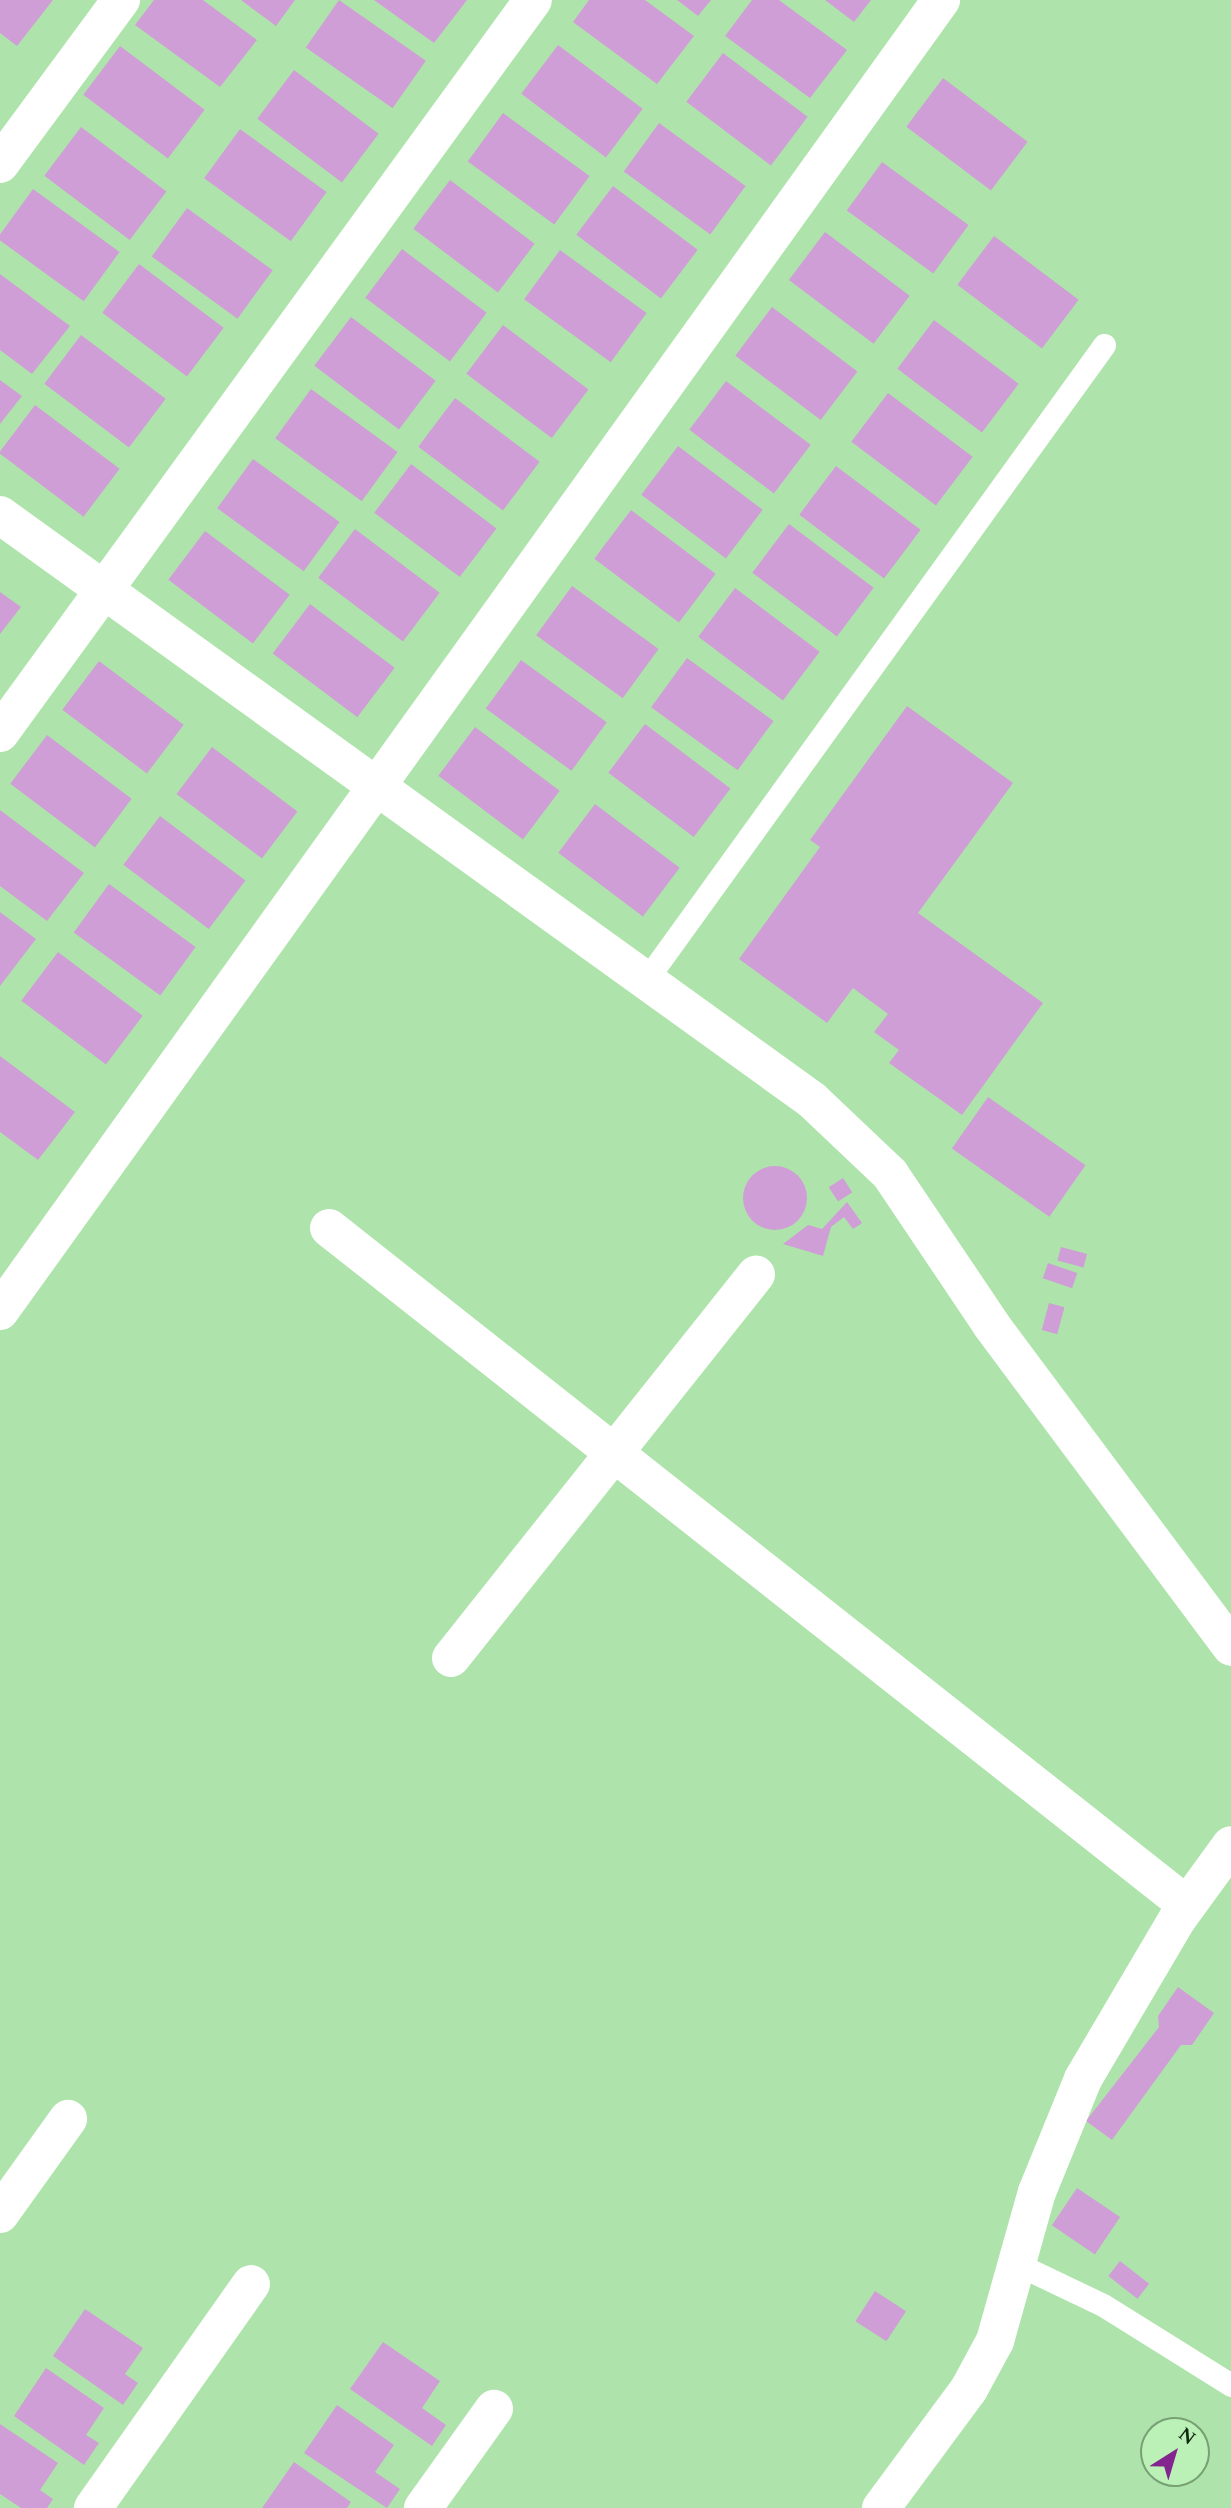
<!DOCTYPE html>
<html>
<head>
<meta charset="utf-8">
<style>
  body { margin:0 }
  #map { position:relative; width:1231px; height:2508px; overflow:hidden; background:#aee4ab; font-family:Spectral,serif }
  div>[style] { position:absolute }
  .building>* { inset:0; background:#d09ed6; transform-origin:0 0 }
  .round { border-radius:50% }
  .service>* { height:23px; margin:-11.5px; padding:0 11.5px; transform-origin:11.5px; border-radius:11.5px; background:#fff }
  .minor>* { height:38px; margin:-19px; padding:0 19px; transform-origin:19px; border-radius:19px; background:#fff }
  span { translate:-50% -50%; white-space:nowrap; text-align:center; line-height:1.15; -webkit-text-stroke:5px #bbf1b7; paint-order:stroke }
  .north { position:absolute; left:1140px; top:2417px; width:70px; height:70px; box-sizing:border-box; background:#bbf1b7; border:2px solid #78a075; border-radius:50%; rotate:37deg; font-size:19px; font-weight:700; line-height:28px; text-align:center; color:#132712 }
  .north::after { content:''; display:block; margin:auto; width:24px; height:32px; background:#83248f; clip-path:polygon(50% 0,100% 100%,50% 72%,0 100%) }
</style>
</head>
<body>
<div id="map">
  <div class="building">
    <div style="clip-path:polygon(0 0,53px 0,17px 46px,0 33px)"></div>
    <div style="clip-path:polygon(154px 0,203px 0,257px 40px,220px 87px,135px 25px)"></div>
    <div style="clip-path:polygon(241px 0,295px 0,276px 26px)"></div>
    <div style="left:339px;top:0;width:106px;height:58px;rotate:35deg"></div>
    <div style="clip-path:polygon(374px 0,467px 0,434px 43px)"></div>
    <div style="clip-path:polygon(589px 0,645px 0,694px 36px,657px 84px,573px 22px)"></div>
    <div style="clip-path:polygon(677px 0,711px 0,698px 16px)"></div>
    <div style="clip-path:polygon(752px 0,779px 0,847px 50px,810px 98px,725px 36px)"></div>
    <div style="clip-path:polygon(825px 0,871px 0,854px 22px)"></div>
    <div style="left:558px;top:45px;width:106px;height:61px;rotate:37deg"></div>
    <div style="left:120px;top:46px;width:106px;height:61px;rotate:37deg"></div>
    <div style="left:723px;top:53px;width:106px;height:61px;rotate:37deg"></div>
    <div style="left:294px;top:70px;width:106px;height:61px;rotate:37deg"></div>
    <div style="left:943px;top:78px;width:106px;height:61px;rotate:37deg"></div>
    <div style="left:503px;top:113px;width:107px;height:60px;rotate:36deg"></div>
    <div style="left:659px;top:123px;width:107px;height:60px;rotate:36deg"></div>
    <div style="left:81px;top:127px;width:107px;height:61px;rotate:37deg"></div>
    <div style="left:240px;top:129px;width:107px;height:61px;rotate:36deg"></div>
    <div style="left:882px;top:162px;width:107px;height:60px;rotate:36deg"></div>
    <div style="left:450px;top:180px;width:106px;height:61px;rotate:37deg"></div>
    <div style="left:613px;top:186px;width:106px;height:61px;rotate:37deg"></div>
    <div style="left:33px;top:189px;width:107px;height:61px;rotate:36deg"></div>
    <div style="left:187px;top:208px;width:106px;height:60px;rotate:36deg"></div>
    <div style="left:825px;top:232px;width:106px;height:60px;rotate:37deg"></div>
    <div style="left:994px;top:236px;width:106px;height:61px;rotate:37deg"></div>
    <div style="left:402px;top:249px;width:106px;height:61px;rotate:37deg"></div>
    <div style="left:560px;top:250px;width:107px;height:61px;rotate:36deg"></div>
    <div style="left:139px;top:264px;width:106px;height:61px;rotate:37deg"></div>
    <div style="clip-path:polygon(0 274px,70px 326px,32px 374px,0 350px)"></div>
    <div style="left:772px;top:307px;width:107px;height:61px;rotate:37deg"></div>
    <div style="left:351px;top:317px;width:106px;height:61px;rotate:37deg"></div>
    <div style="left:934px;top:320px;width:106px;height:61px;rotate:37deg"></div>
    <div style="left:503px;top:325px;width:107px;height:61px;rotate:37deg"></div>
    <div style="left:81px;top:335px;width:106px;height:61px;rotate:37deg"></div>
    <div style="clip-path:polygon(0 380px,22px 396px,0 424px)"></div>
    <div style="left:726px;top:381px;width:106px;height:61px;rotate:37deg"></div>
    <div style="left:311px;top:389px;width:107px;height:61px;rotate:36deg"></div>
    <div style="left:888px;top:393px;width:106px;height:61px;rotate:37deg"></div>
    <div style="left:455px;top:398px;width:106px;height:61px;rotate:37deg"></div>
    <div style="left:35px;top:405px;width:106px;height:60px;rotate:37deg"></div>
    <div style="left:678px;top:446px;width:106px;height:61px;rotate:37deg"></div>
    <div style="left:253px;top:459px;width:107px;height:61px;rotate:36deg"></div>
    <div style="left:411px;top:464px;width:107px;height:61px;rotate:37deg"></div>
    <div style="left:836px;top:466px;width:106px;height:61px;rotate:37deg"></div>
    <div style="left:631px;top:510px;width:106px;height:61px;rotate:37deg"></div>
    <div style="left:789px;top:524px;width:106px;height:61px;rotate:37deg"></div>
    <div style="left:355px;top:529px;width:106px;height:61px;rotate:37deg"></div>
    <div style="left:205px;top:531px;width:106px;height:61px;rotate:37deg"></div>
    <div style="left:572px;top:586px;width:107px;height:61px;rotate:36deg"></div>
    <div style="left:735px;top:588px;width:106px;height:61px;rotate:37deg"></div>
    <div style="clip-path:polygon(0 592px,21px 607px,0 634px)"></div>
    <div style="left:310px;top:604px;width:106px;height:62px;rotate:37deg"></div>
    <div style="left:687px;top:658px;width:107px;height:61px;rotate:36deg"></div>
    <div style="left:521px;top:660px;width:106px;height:60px;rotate:36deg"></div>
    <div style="left:99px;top:661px;width:106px;height:61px;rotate:37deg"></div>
    <div style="clip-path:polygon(907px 706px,1013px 783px,918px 913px,1043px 1003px,962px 1115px,889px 1063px,899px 1050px,874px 1032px,888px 1014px,853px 988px,827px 1023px,739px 959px,820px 847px,810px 840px)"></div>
    <div style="left:645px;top:724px;width:107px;height:61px;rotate:37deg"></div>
    <div style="left:475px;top:727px;width:106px;height:61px;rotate:37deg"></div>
    <div style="left:47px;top:735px;width:106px;height:61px;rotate:37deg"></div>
    <div style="left:212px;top:747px;width:107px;height:59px;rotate:37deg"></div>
    <div style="left:595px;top:804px;width:106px;height:61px;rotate:37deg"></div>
    <div style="clip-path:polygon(0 810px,84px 873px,47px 921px,0 886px)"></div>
    <div style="left:160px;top:816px;width:107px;height:61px;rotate:37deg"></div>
    <div style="left:109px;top:884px;width:107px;height:60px;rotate:36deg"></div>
    <div style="clip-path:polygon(0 912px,36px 939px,0 986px)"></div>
    <div style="left:58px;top:952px;width:106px;height:61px;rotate:37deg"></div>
    <div style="clip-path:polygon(0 1056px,75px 1112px,38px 1160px,0 1132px)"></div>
    <div style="left:988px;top:1097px;width:119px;height:63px;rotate:35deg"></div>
    <div class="round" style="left:743px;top:1166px;width:64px;height:64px"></div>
    <div style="left:843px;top:1178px;width:17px;height:17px;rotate:57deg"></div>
    <div style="clip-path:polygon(847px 1202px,862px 1223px,853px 1229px,844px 1217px,831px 1227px,823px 1256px,783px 1244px,808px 1225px,822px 1229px)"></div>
    <div style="left:1061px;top:1247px;width:27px;height:14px;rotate:15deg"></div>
    <div style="left:1048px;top:1263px;width:31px;height:16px;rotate:19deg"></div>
    <div style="left:1049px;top:1303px;width:16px;height:28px;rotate:15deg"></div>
    <div style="clip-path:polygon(1178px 1987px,1214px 2013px,1192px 2045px,1181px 2045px,1112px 2140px,1086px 2121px,1159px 2027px,1158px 2016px)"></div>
    <div style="left:1077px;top:2188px;width:52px;height:45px;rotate:34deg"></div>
    <div style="left:1120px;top:2261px;width:37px;height:19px;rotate:38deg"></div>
    <div style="left:875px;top:2291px;width:37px;height:36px;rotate:33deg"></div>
    <div style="clip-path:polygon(85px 2309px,143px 2348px,125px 2374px,138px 2383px,123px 2405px,53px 2356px)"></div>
    <div style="clip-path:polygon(383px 2342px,440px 2381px,422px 2408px,446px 2425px,432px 2446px,350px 2389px)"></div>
    <div style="clip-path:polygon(46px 2368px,104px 2408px,86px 2435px,99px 2443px,84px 2465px,14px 2416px)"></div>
    <div style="clip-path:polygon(337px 2405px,394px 2445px,375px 2472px,400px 2489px,387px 2508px,304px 2453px)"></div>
    <div style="clip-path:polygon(0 2424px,58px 2463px,40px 2490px,53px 2499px,47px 2508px,21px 2508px,0 2494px)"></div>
    <div style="clip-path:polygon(294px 2462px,351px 2502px,347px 2508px,262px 2508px)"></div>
  </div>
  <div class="service">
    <div style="left:646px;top:980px;width:783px;rotate:-54.2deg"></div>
    <div style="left:1017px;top:2264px;width:95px;rotate:25.5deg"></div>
    <div style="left:1103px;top:2305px;width:151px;rotate:32deg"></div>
  </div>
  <div class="minor">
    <div style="left:0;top:164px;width:204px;rotate:-53.6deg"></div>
    <div style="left:0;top:515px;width:1001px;rotate:35.77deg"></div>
    <div style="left:812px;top:1100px;width:108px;rotate:43.5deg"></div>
    <div style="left:890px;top:1174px;width:183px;rotate:56.1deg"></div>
    <div style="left:992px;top:1326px;width:400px;rotate:53.3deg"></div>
    <div style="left:0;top:733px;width:906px;rotate:-53.98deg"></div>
    <div style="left:329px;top:1228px;width:1093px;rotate:38.28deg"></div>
    <div style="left:0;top:1311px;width:1614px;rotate:-54.33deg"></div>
    <div style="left:451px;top:1658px;width:490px;rotate:-51.5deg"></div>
    <div style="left:0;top:2214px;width:117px;rotate:-54.4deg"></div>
    <div style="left:93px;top:2508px;width:274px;rotate:-54.8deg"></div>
    <div style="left:423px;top:2508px;width:122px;rotate:-54.4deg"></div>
    <div style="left:881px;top:2508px;width:148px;rotate:-53.5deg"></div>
    <div style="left:969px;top:2389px;width:55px;rotate:-61.6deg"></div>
    <div style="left:995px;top:2341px;width:155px;rotate:-74.3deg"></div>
    <div style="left:1037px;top:2192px;width:122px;rotate:-67.8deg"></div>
    <div style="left:1083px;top:2079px;width:187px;rotate:-59.5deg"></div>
    <div style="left:1178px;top:1918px;width:90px;rotate:-54deg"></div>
  </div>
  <div class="north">N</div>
</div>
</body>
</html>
